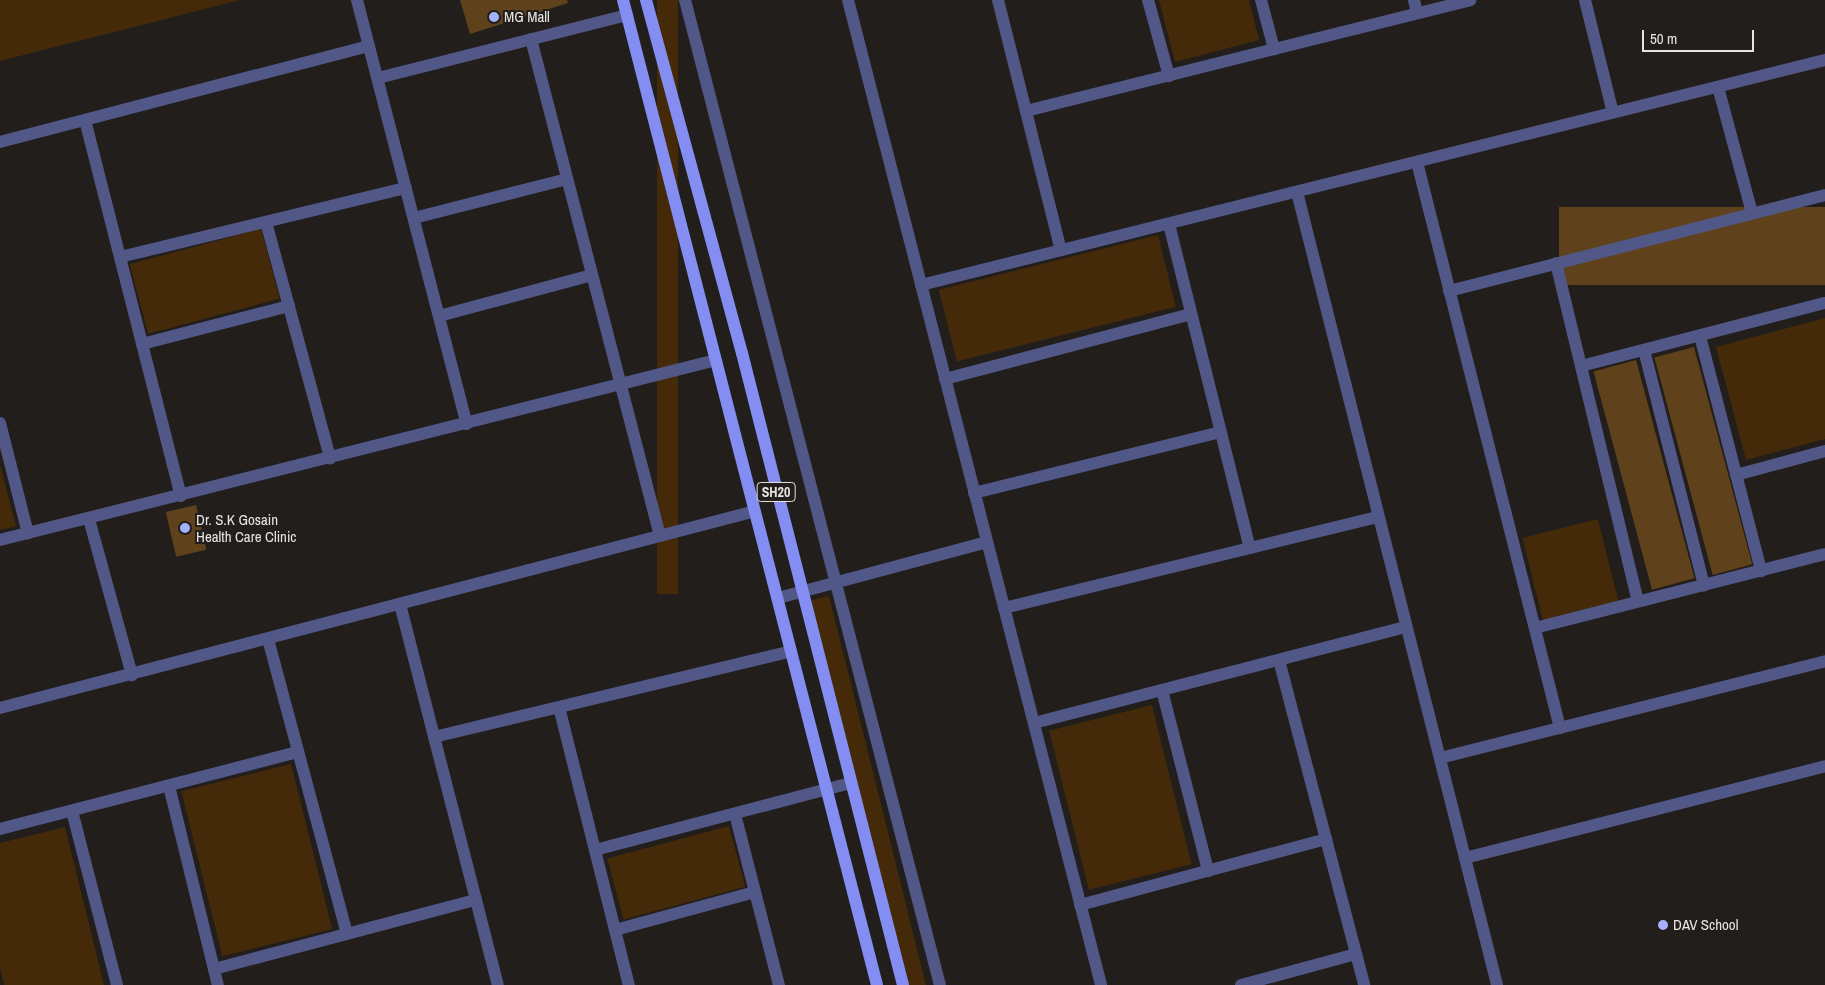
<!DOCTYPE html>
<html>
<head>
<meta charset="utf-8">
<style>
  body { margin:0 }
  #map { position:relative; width:1825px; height:985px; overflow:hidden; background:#221e1b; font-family:"Archivo Narrow",sans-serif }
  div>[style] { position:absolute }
  .green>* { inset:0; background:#442a08; transform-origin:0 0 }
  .building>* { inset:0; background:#5f411b; transform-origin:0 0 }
  .street>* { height:12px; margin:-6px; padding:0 6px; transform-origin:6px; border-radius:6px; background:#515787 }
  .primary>* { height:12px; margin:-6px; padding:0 6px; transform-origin:6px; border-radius:6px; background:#848df1 }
  .dots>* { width:14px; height:14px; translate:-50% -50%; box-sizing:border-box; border:2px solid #221e1b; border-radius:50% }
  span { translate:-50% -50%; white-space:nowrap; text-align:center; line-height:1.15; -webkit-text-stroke:4px #221e1b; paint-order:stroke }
  .shield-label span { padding:1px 4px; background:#221e1b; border:1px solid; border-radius:4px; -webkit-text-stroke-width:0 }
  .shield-label { font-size:14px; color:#e6e4e1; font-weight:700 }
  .poi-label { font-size:15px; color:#e6e4e1 }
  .left { translate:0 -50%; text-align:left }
  .scale { position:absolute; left:1642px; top:30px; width:112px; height:22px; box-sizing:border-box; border:2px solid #e6e4e1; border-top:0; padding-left:6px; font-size:15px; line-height:18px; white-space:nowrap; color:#e6e4e1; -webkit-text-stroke:4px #221e1b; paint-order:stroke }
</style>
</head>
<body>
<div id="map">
  <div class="green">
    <div style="clip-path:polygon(0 0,240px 0,0 61px)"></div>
    <div style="left:657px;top:0;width:21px;height:594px"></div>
    <div style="clip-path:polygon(1159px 0,1249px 0,1259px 40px,1175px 62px)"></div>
    <div style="left:261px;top:229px;width:72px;height:136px;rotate:75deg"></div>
    <div style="left:1158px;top:235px;width:74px;height:226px;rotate:76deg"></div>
    <div style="clip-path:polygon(1825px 318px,1825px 439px,1746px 460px,1716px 347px)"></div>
    <div style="clip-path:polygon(0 464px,16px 526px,0 530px)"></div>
    <div style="left:1598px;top:519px;width:85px;height:78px;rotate:76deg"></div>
    <div style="left:829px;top:596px;width:401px;height:19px;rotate:76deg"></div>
    <div style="left:1152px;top:705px;width:164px;height:106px;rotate:76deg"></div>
    <div style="left:291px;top:764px;width:170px;height:113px;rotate:76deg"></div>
    <div style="left:729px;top:826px;width:63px;height:126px;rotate:75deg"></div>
    <div style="clip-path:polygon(65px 827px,104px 985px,4px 985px,0 968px,0 843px)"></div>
  </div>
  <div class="building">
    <div style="clip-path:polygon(460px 0,567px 0,568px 3px,470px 34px)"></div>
    <div style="left:1825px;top:207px;width:78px;height:266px;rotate:90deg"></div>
    <div style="left:1694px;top:347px;width:225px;height:41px;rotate:75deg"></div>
    <div style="left:1636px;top:360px;width:226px;height:44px;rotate:75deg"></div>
    <div style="left:196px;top:505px;width:46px;height:31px;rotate:77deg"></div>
  </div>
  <div class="street">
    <div style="left:357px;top:0;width:438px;rotate:75.5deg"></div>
    <div style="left:685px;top:0;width:1017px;rotate:75.49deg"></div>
    <div style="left:848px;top:0;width:1017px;rotate:75.59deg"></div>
    <div style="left:998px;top:0;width:258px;rotate:75.9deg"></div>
    <div style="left:1148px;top:0;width:79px;rotate:74.6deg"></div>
    <div style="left:1261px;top:0;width:51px;rotate:75.1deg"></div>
    <div style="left:1414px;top:0;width:13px;rotate:77deg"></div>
    <div style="left:1585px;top:0;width:116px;rotate:76.1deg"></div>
    <div style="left:531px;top:39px;width:513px;rotate:75.45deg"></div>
    <div style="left:378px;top:78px;width:257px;rotate:-14.2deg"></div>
    <div style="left:1718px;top:87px;width:131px;rotate:74.9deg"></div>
    <div style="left:1026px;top:111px;width:458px;rotate:-14deg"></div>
    <div style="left:85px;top:120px;width:388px;rotate:75.7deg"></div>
    <div style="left:0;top:142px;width:381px;rotate:-14.6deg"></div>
    <div style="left:1417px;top:162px;width:584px;rotate:75.82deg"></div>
    <div style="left:1297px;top:192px;width:818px;rotate:75.84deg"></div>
    <div style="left:414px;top:218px;width:158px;rotate:-14.3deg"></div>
    <div style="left:266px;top:222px;width:245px;rotate:74.8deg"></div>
    <div style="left:1169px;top:224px;width:334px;rotate:76deg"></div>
    <div style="left:120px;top:257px;width:294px;rotate:-13.6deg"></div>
    <div style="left:1556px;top:263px;width:348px;rotate:76.4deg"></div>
    <div style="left:921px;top:285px;width:932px;rotate:-13.98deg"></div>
    <div style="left:1449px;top:291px;width:388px;rotate:-14.3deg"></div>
    <div style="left:439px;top:316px;width:158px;rotate:-15deg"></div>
    <div style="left:1700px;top:336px;width:243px;rotate:75.4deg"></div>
    <div style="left:142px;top:344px;width:152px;rotate:-14.5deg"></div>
    <div style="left:1644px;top:350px;width:243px;rotate:75.7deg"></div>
    <div style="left:1581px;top:366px;width:252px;rotate:-14.5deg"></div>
    <div style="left:945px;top:379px;width:254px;rotate:-14.8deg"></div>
    <div style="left:0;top:423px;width:114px;rotate:75.8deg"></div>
    <div style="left:1736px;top:475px;width:92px;rotate:-15.1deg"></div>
    <div style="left:974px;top:493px;width:254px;rotate:-13.9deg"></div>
    <div style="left:89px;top:519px;width:162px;rotate:74.6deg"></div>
    <div style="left:0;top:540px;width:738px;rotate:-14.11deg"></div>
    <div style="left:778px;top:598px;width:216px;rotate:-15deg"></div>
    <div style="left:400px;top:604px;width:393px;rotate:75.6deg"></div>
    <div style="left:1004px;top:608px;width:385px;rotate:-13.7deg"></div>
    <div style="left:1535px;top:628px;width:299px;rotate:-14.3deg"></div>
    <div style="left:268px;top:639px;width:305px;rotate:75deg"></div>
    <div style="left:1279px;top:660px;width:336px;rotate:75.3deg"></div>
    <div style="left:1162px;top:690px;width:187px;rotate:75.7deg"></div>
    <div style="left:559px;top:707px;width:287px;rotate:75.9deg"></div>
    <div style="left:0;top:708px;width:780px;rotate:-14.62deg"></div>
    <div style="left:1034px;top:723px;width:384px;rotate:-14.5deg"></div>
    <div style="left:434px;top:737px;width:367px;rotate:-13.5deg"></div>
    <div style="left:1440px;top:758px;width:397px;rotate:-14.1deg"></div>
    <div style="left:169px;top:786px;width:205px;rotate:76.2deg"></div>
    <div style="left:72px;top:811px;width:180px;rotate:75.5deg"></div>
    <div style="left:735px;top:814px;width:177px;rotate:75.6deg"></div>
    <div style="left:0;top:829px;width:308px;rotate:-14.5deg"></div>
    <div style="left:595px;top:850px;width:265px;rotate:-14.7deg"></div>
    <div style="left:1465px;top:858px;width:372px;rotate:-14.3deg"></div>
    <div style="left:1080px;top:905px;width:255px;rotate:-15deg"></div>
    <div style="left:615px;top:930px;width:145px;rotate:-15.2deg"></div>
    <div style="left:214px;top:969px;width:271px;rotate:-14.8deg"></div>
    <div style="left:1241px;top:985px;width:119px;rotate:-15.1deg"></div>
  </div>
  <div class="primary">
    <div style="left:623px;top:0;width:1017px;rotate:75.54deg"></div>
    <div style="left:646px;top:0;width:366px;rotate:74.8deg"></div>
    <div style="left:742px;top:353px;width:652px;rotate:75.71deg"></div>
  </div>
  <div class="dots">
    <div style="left:494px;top:17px;background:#a6b1fc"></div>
    <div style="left:185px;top:528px;background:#a6b1fc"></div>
    <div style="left:1663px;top:925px;background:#a6b1fc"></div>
  </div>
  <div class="shield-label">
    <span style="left:776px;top:492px">SH20</span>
  </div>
  <div class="poi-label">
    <span class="left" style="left:504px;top:17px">MG Mall</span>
    <span class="left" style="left:196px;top:528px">Dr. S.K Gosain<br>Health Care Clinic</span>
    <span class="left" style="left:1673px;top:925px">DAV School</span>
  </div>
  <div class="scale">50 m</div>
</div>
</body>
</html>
